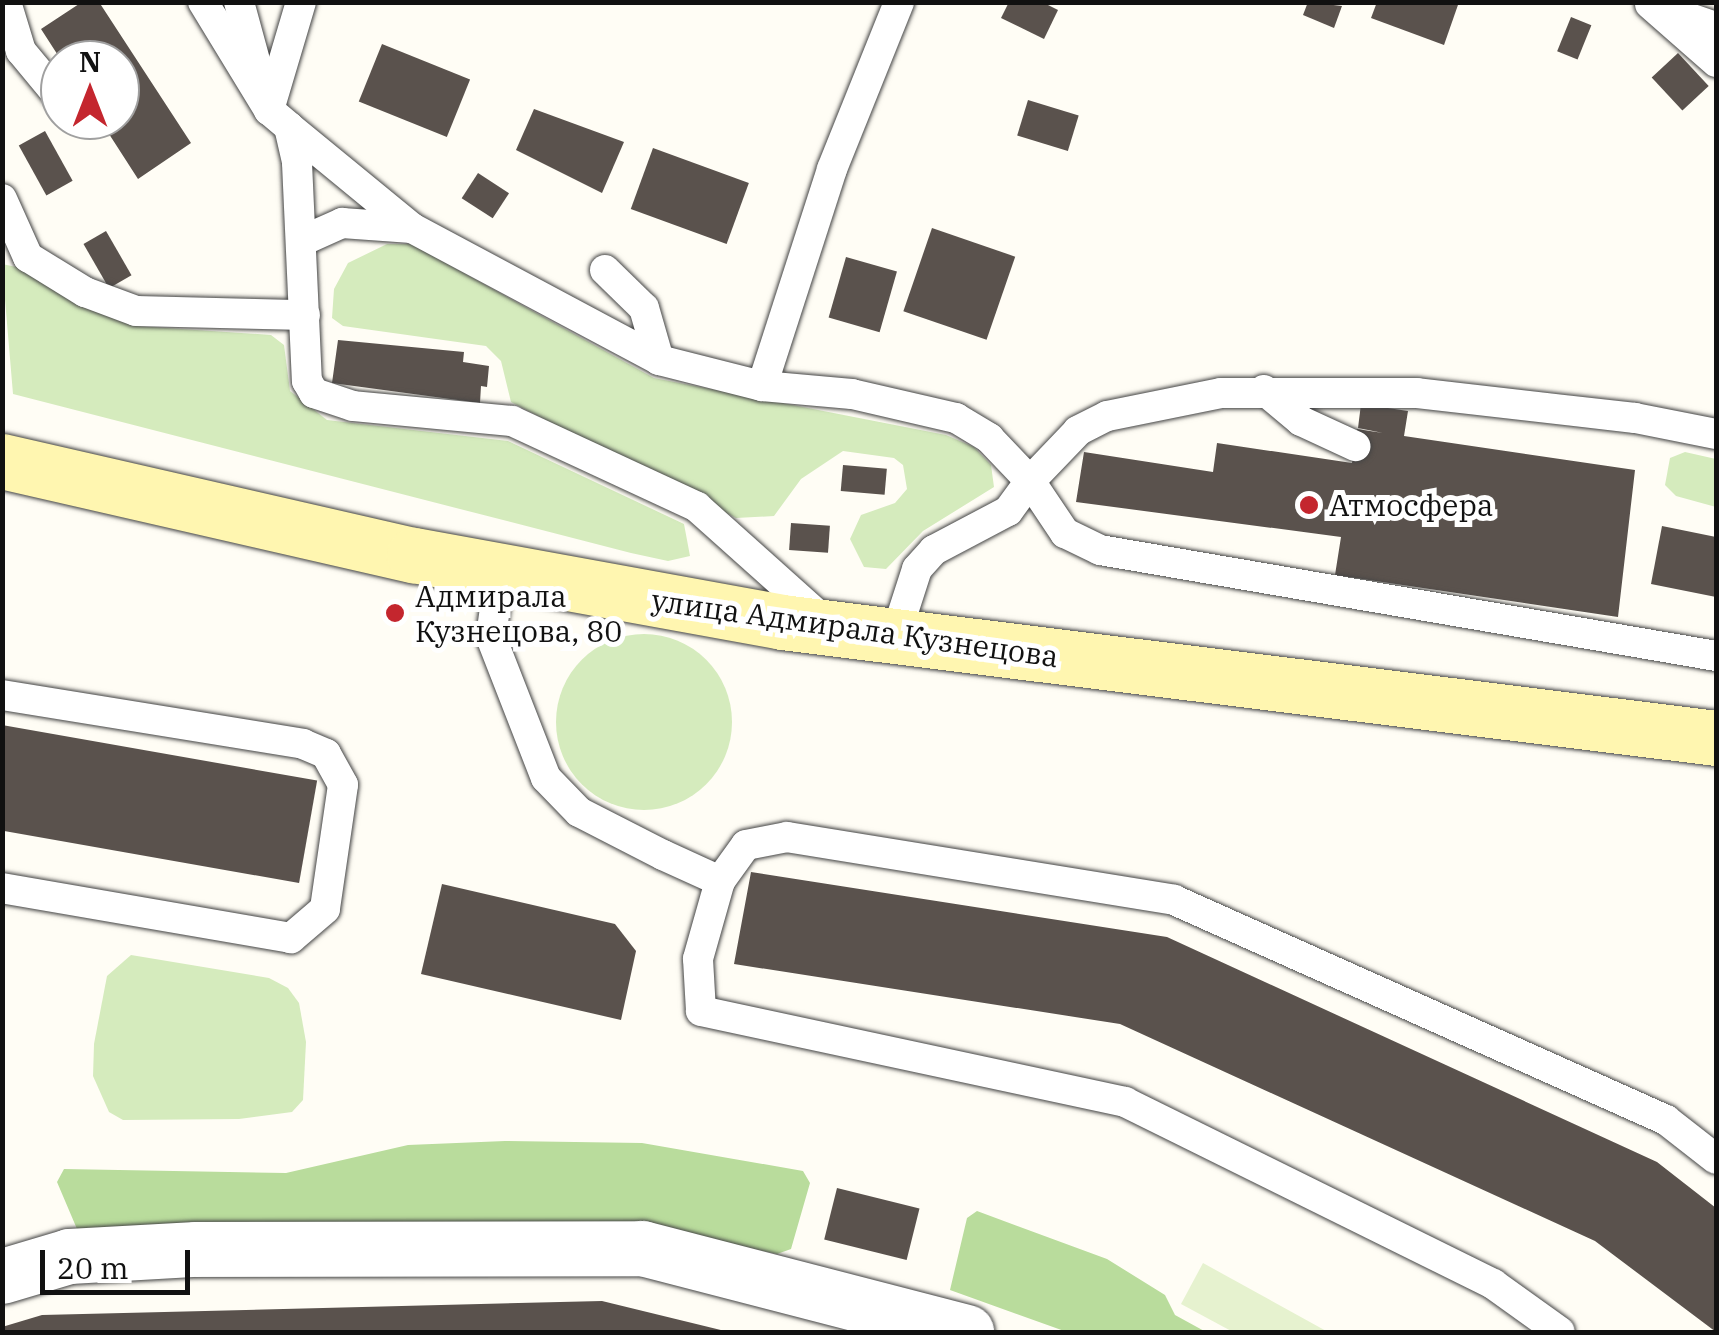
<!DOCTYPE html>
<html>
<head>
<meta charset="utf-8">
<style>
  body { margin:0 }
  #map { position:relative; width:1719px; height:1335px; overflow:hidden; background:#fffdf5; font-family:"IBM Plex Serif",serif }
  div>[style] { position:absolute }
  .green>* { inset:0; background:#d5ebbd }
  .round { border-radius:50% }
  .forest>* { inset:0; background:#b9dc9c }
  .pitch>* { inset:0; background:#e6f2cf }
  .building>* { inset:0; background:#5a524d; transform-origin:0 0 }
  .roads { filter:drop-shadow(0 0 2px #444) drop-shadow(0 0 2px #444) }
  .lane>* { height:30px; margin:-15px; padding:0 15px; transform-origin:15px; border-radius:15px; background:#fff }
  .street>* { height:55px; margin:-27.5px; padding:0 27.5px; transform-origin:27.5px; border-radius:27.5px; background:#fff }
  .secondary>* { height:55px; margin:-27.5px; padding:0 27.5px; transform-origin:27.5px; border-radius:27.5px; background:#fff6b0 }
  .dots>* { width:28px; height:28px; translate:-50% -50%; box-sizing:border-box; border:5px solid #fff; border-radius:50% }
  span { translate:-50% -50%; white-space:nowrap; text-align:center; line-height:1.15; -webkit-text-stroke:10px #fff; paint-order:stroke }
  .poi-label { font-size:30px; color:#111 }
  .left { translate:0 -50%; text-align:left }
  .street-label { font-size:30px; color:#111 }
  .frame { position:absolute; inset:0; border:5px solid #111; pointer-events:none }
  .north { position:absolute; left:40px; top:40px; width:100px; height:100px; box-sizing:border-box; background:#fff; border:2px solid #a0a0a0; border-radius:50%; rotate:0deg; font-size:28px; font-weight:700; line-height:40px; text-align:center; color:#111 }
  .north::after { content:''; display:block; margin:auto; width:35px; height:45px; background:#c4262e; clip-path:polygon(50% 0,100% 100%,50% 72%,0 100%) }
  .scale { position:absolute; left:40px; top:1250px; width:150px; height:45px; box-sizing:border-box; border:5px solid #111; border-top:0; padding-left:12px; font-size:30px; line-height:35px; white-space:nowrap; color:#111; -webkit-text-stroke:8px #fff; paint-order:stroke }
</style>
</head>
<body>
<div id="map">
  <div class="green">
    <div style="clip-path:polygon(387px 244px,411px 244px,654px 378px,946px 435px,974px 447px,991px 465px,994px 487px,923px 531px,886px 569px,864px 567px,850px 539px,861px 515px,895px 503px,907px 489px,903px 465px,894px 458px,843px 451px,801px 479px,774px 516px,736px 518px,511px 402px,501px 361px,486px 346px,343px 326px,332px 318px,334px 289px,348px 263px)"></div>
    <div style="clip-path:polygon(2px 264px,21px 268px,79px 306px,137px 326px,271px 335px,284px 345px,290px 391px,327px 420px,508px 441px,684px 524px,690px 556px,668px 561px,631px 553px,13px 394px)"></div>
    <div style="clip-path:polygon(1685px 452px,1716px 459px,1716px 507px,1676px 496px,1665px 485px,1670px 458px)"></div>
    <div class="round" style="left:556px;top:634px;width:176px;height:176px"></div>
    <div style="clip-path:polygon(131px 955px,269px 978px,288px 988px,299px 1003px,306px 1042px,303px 1100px,292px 1112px,239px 1119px,123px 1120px,109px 1112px,93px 1076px,94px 1044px,107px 976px)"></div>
  </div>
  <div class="forest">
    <div style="clip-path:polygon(505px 1141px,642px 1143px,803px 1171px,810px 1183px,791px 1249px,777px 1254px,636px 1223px,77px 1229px,57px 1182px,64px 1169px,286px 1173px,408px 1145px)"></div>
    <div style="clip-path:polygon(977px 1211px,1107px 1259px,1165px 1295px,1175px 1315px,1206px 1332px,1067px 1332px,950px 1290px,967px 1218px)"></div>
  </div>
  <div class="pitch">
    <div style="clip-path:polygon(1203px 1263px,1328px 1332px,1233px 1332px,1181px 1304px)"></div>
  </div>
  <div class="building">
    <div style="clip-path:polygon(82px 2px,99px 2px,191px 143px,138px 179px,100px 120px,120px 120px,120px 60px,61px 60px,41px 29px)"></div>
    <div style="clip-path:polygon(1009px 2px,1042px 2px,1058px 10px,1044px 39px,1001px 18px)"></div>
    <div style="clip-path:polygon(1308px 2px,1342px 6px,1334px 28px,1303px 15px)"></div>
    <div style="clip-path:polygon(1377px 2px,1459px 2px,1444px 45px,1371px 18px)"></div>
    <div style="left:1571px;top:17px;width:22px;height:37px;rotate:22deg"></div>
    <div style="left:382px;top:44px;width:95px;height:62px;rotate:22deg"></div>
    <div style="left:1678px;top:53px;width:45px;height:36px;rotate:47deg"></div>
    <div style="left:1028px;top:100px;width:53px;height:37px;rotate:17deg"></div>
    <div style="clip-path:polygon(534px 109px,624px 142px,602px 193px,516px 150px)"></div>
    <div style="left:45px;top:131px;width:57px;height:30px;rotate:61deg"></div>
    <div style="left:653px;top:148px;width:102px;height:65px;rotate:20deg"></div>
    <div style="left:478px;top:173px;width:37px;height:30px;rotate:33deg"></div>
    <div style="left:932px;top:228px;width:88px;height:88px;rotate:19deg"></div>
    <div style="left:106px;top:231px;width:51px;height:26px;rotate:60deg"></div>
    <div style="left:846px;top:257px;width:53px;height:63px;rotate:16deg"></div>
    <div style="clip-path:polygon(338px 340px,464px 352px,463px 362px,489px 366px,487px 387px,481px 386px,480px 403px,332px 383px)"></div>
    <div style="clip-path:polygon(1361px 404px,1408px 411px,1404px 436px,1635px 470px,1618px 617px,1335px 575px,1341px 537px,1076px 502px,1084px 452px,1213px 472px,1217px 443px,1352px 463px,1357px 429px,1383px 433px,1358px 428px)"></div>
    <div style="left:843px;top:465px;width:44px;height:26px;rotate:5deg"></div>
    <div style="left:791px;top:523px;width:39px;height:27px;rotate:4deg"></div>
    <div style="clip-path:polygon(1662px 526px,1716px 537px,1716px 597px,1651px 584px)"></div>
    <div style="left:2px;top:725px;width:320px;height:104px;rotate:10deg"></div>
    <div style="clip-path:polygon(751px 872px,1167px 937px,1657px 1162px,1716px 1208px,1716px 1332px,1595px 1241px,1120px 1024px,734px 964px)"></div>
    <div style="clip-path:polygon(442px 884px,615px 924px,636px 951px,621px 1020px,421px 974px)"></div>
    <div style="left:837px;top:1188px;width:85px;height:53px;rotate:14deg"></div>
    <div style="clip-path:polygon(602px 1301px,729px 1332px,2px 1332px,2px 1327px,42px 1315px)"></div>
  </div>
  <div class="roads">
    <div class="lane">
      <div style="left:6px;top:2px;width:51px;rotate:73deg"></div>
      <div style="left:21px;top:51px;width:61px;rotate:50.3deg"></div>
      <div style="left:203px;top:2px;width:127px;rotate:58.6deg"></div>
      <div style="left:239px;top:2px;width:68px;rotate:74.7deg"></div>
      <div style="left:301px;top:2px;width:113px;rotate:106.5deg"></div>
      <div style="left:269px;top:110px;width:26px;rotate:40deg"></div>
      <div style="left:289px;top:127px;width:37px;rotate:77deg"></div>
      <div style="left:297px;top:163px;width:218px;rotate:87.4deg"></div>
      <div style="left:307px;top:381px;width:14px;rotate:60deg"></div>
      <div style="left:314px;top:393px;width:41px;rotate:18.4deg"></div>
      <div style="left:353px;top:406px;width:160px;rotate:5.4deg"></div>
      <div style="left:512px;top:421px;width:204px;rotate:24.9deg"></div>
      <div style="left:697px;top:507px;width:176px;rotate:41.8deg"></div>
      <div style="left:1650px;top:4px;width:88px;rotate:41.3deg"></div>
      <div style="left:1666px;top:10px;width:53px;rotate:18.8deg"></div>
      <div style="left:289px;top:127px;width:159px;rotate:39.4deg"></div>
      <div style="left:2px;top:199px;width:64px;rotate:65.9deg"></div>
      <div style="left:28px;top:257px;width:67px;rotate:31.6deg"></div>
      <div style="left:85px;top:292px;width:54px;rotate:20.4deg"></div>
      <div style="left:136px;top:311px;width:169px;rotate:1.4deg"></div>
      <div style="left:304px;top:240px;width:42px;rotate:-24.1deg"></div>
      <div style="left:342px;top:223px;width:70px;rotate:4.1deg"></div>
      <div style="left:412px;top:228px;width:280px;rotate:28.1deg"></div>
      <div style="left:659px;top:360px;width:106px;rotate:14.2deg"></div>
      <div style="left:762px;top:386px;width:90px;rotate:5.1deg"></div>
      <div style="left:852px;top:394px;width:107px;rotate:13deg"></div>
      <div style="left:956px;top:418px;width:39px;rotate:31deg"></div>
      <div style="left:989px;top:438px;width:59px;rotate:46.4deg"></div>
      <div style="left:1030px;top:481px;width:37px;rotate:126deg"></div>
      <div style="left:1008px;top:511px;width:84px;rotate:152.2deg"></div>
      <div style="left:934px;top:550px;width:25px;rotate:132deg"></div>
      <div style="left:917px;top:569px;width:71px;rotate:107.9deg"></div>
      <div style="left:605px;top:270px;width:54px;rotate:44.3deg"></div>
      <div style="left:644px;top:308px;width:54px;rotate:73.9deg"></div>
      <div style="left:762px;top:386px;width:228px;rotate:-72.1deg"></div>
      <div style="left:832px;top:169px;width:180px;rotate:-68.1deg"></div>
      <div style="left:1264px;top:390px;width:48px;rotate:40deg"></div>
      <div style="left:1301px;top:421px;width:60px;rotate:24.8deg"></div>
      <div style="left:1716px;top:434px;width:83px;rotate:-168.8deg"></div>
      <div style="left:1635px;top:418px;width:219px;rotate:-173.5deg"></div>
      <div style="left:1417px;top:393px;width:196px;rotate:180deg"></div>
      <div style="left:1221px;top:393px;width:116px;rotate:168.6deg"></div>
      <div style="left:1107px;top:416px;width:33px;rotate:153deg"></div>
      <div style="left:1078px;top:431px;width:69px;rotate:133.8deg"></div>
      <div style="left:1030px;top:481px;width:63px;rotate:56.1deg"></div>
      <div style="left:1065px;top:533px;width:39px;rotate:26deg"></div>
      <div style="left:1100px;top:550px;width:625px;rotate:9.76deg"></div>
      <div style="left:500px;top:572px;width:66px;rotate:97.9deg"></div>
      <div style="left:491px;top:637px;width:151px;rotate:68.7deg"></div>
      <div style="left:546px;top:778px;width:47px;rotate:45.9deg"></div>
      <div style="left:579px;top:812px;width:94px;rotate:27.1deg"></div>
      <div style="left:663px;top:855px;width:63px;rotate:24.5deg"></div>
      <div style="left:720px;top:881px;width:44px;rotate:-54.2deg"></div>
      <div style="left:746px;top:845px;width:42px;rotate:-11deg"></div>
      <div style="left:787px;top:837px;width:392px;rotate:9.2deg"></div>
      <div style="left:1174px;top:900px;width:539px;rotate:24.09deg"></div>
      <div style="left:1666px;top:1120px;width:63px;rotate:38deg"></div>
      <div style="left:2px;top:695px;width:305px;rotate:9.2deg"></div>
      <div style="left:303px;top:744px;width:25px;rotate:23deg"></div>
      <div style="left:326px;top:754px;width:35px;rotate:61deg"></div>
      <div style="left:343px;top:785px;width:125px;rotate:98.3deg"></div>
      <div style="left:325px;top:909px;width:45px;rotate:139.5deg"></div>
      <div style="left:291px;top:938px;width:293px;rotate:-170.2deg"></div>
      <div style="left:720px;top:881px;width:81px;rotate:105.8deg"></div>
      <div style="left:698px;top:959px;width:52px;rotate:86.7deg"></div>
      <div style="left:701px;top:1011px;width:434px;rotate:12.1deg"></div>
      <div style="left:1125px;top:1102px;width:411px;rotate:26.3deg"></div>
      <div style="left:1493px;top:1284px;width:82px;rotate:35.6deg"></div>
    </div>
    <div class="street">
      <div style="left:2px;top:1276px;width:70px;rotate:-16.6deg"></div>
      <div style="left:69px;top:1256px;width:127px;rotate:-3.2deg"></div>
      <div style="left:196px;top:1249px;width:446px;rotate:-0.1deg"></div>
      <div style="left:642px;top:1248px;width:335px;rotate:14.5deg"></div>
    </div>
    <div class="secondary">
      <div style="left:2px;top:461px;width:423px;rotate:12.9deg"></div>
      <div style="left:414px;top:555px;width:374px;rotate:10.3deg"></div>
      <div style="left:782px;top:622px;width:941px;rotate:7.08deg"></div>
    </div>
  </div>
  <div class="dots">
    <div style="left:1309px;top:505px;background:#c4262e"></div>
    <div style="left:395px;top:613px;background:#c4262e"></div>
  </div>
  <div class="poi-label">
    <span class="left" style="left:1329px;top:505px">Атмосфера</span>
    <span class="left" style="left:415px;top:613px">Адмирала<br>Кузнецова, 80</span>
  </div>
  <div class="street-label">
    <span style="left:855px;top:628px;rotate:8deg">улица Адмирала Кузнецова</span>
  </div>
  <div class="frame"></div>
  <div class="north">N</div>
  <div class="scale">20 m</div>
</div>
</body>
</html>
